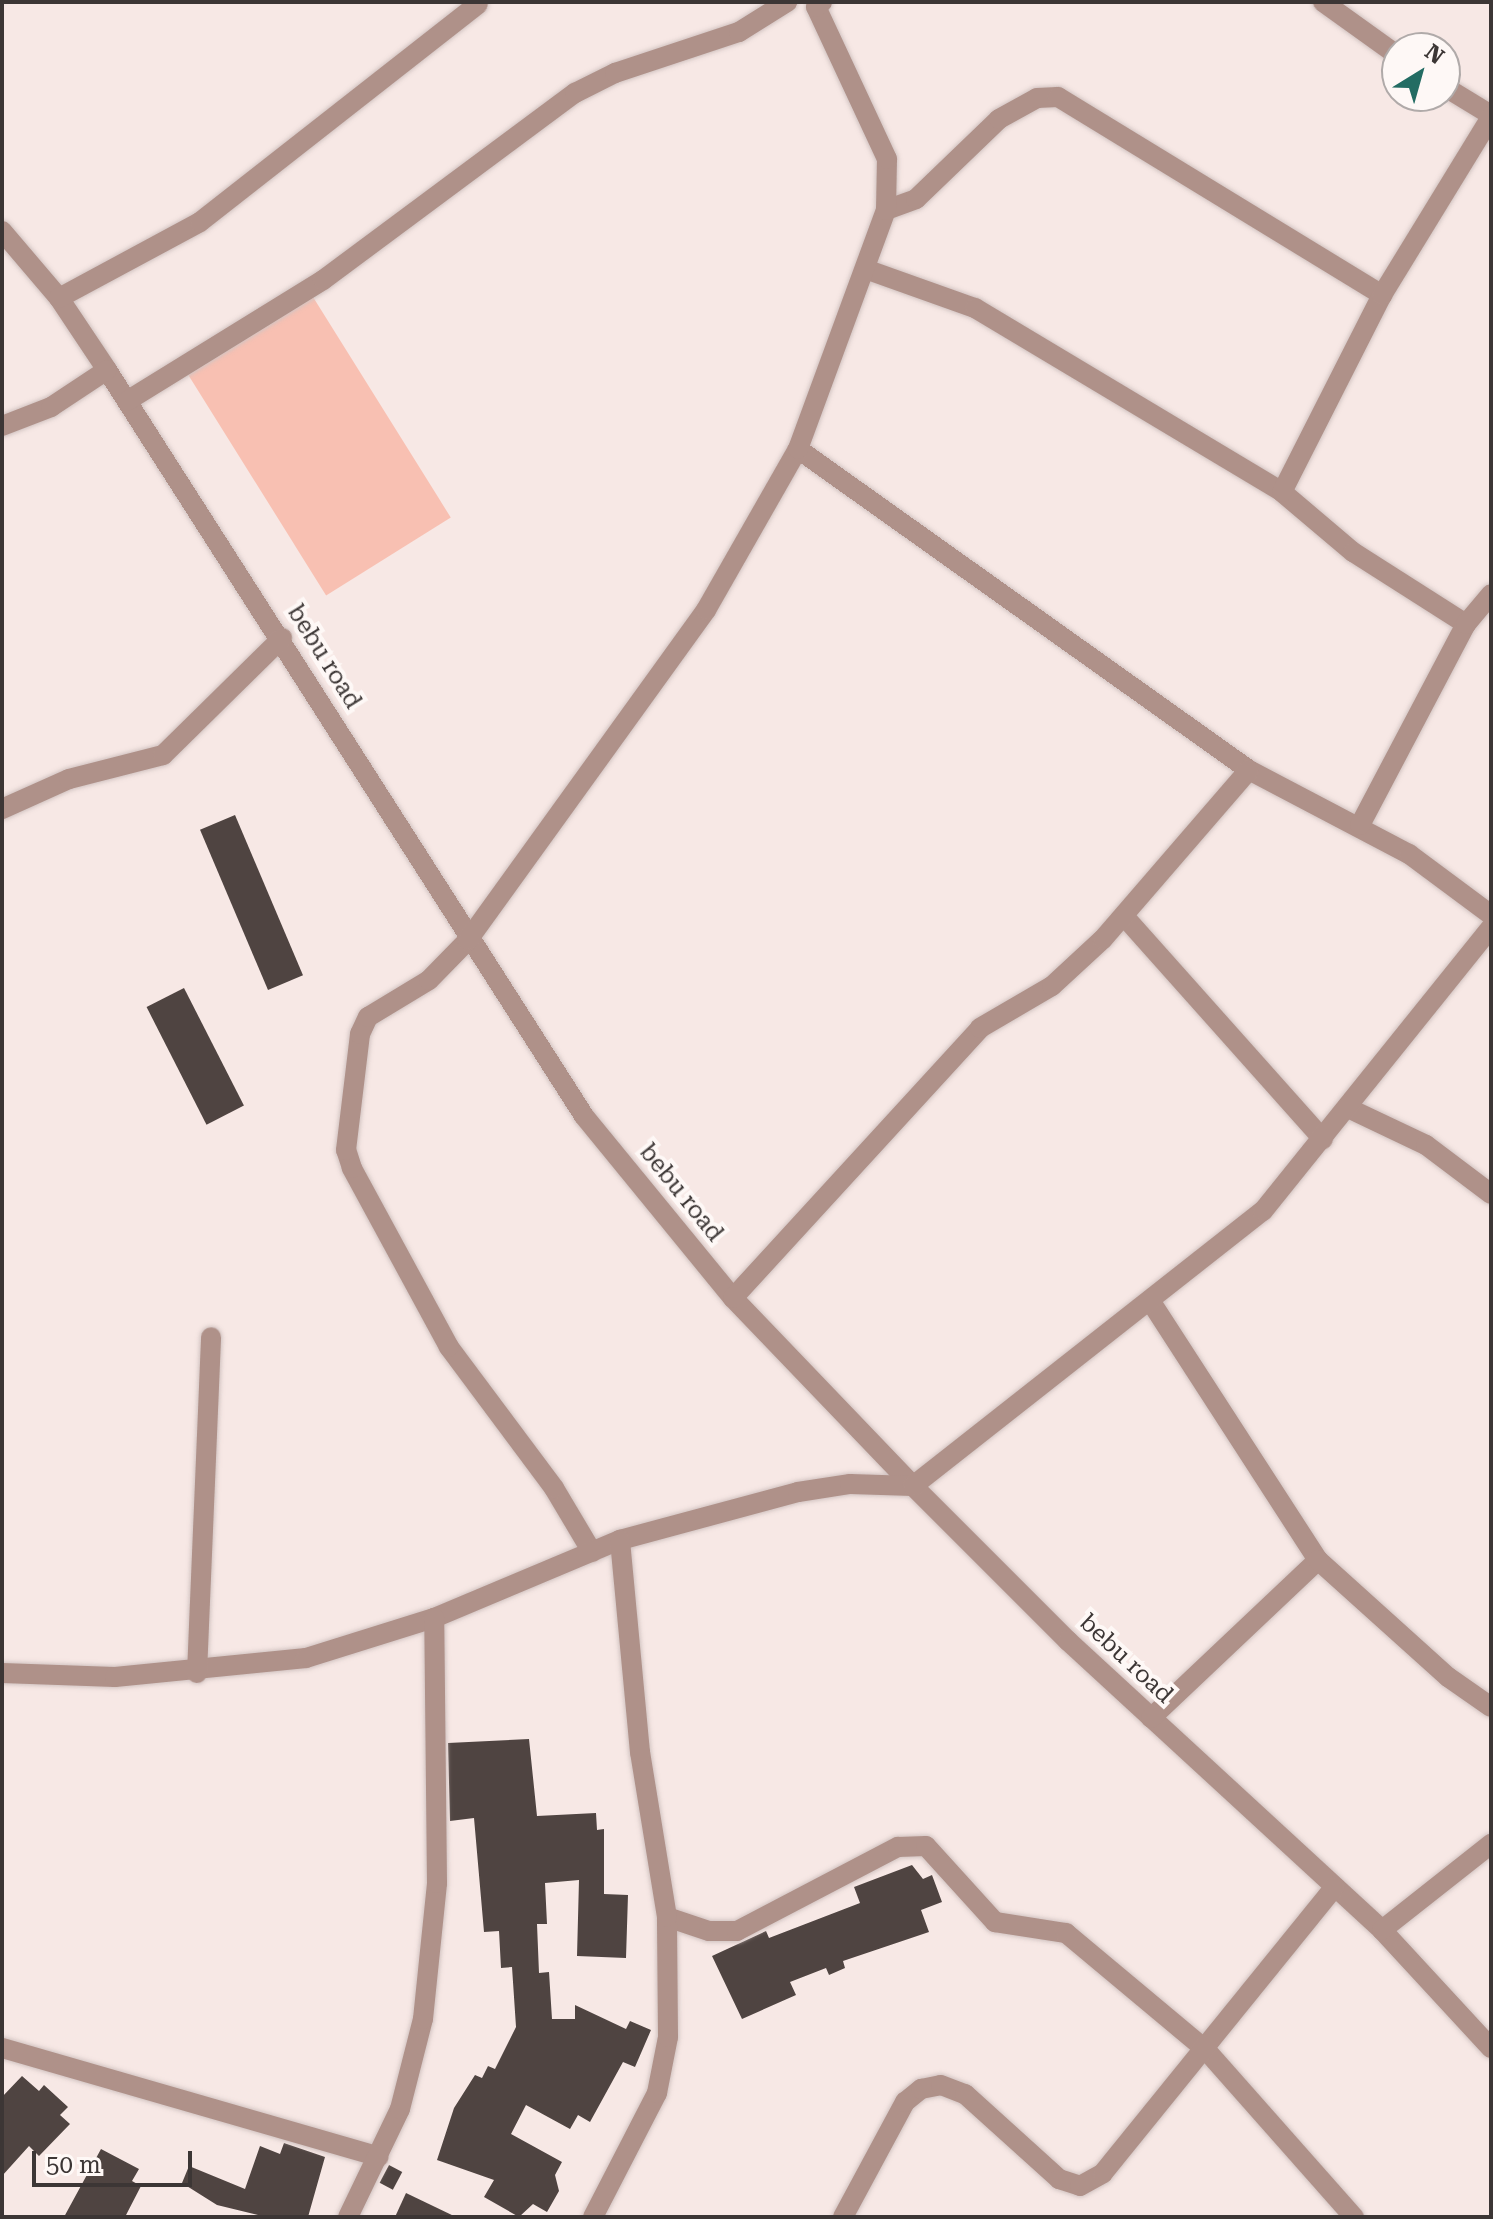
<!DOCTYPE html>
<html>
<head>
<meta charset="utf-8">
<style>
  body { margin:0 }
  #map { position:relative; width:1493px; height:2219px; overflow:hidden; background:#f7e8e5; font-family:"Roboto Serif",serif }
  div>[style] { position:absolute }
  .green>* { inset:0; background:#f8c0b2; transform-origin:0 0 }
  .building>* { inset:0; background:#4f4441; transform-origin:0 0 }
  .roads { filter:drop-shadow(0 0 2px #d2c4c2) drop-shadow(0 0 2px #d2c4c2) }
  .minor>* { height:20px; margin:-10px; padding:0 10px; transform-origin:10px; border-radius:10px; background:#af9189 }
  span { translate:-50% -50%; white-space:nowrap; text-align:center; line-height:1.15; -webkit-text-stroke:8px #fef8f6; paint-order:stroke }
  .street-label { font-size:24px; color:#3c3635 }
  .frame { position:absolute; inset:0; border:4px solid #3c3635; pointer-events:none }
  .north { position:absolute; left:1381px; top:32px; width:80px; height:80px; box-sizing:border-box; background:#fef8f6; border:2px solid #b0aaa9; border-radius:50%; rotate:37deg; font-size:22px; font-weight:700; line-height:32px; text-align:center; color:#3c3635 }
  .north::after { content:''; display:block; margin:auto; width:28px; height:36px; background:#236c63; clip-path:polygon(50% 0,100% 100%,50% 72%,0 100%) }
  .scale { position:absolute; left:32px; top:2151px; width:160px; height:36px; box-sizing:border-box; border:4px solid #3c3635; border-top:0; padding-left:10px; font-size:24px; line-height:28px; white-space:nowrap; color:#3c3635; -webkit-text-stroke:6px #fef8f6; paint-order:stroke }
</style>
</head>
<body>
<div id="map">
  <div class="green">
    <div style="left:313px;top:297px;width:260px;height:147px;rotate:58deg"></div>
  </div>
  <div class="building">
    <div style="left:235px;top:815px;width:174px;height:38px;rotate:67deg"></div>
    <div style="left:184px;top:988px;width:132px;height:42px;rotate:63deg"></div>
    <div style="clip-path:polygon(529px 1739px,537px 1816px,596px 1813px,597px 1830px,604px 1829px,604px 1894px,628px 1895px,626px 1958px,577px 1956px,579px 1880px,545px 1883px,547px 1924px,537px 1924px,539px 1973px,549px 1972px,552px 2019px,575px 2019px,575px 2005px,626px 2029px,630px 2021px,651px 2030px,635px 2067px,623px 2062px,590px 2122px,578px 2115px,570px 2129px,526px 2105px,511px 2134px,562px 2162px,555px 2175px,559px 2191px,547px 2212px,533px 2204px,519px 2217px,484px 2197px,494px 2180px,437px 2160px,454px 2108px,475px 2075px,482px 2078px,488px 2066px,495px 2069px,516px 2027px,512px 1967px,501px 1968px,499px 1931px,484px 1932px,474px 1818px,450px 1821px,448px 1743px)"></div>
    <div style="clip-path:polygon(912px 1865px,923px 1879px,932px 1875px,942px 1902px,921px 1910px,929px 1932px,843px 1961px,845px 1968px,829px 1975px,826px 1968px,790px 1982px,796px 1995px,742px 2019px,712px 1956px,766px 1931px,769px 1938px,860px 1903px,854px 1887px)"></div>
    <div style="clip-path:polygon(22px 2076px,39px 2091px,44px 2085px,68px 2107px,60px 2115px,70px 2124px,39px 2156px,29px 2146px,2px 2176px,2px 2097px)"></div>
    <div style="clip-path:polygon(284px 2143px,325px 2157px,308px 2217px,266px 2217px,217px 2205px,182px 2183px,189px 2166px,245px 2189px,260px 2146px,280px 2154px)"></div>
    <div style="clip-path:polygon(101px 2149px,139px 2169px,132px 2181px,141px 2186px,125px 2217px,64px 2217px)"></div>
    <div style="left:389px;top:2165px;width:15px;height:20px;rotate:28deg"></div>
    <div style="clip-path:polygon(406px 2193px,456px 2217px,395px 2217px)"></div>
  </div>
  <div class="roads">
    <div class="minor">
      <div style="left:1323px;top:2px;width:91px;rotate:35.6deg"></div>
      <div style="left:1445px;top:87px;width:54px;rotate:31.3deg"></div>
      <div style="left:886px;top:210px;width:32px;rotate:-20deg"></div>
      <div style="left:916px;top:199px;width:115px;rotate:-43.9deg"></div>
      <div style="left:999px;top:119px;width:43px;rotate:-28.9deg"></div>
      <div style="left:1037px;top:98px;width:21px;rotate:-3deg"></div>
      <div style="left:1058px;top:97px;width:380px;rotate:31.4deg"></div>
      <div style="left:2px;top:231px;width:88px;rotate:49.6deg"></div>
      <div style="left:59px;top:298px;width:87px;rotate:56.3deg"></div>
      <div style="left:107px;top:370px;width:885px;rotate:57.4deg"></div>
      <div style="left:584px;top:1116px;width:235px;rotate:50.7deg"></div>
      <div style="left:733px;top:1298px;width:260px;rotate:46.2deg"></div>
      <div style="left:913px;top:1486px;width:219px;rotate:45deg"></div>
      <div style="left:1068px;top:1641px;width:427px;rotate:42.6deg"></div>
      <div style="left:1382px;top:1930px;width:161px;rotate:47.3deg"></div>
      <div style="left:868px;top:270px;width:114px;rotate:19.6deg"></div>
      <div style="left:975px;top:308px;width:358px;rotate:30.9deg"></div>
      <div style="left:1282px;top:492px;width:93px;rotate:40.2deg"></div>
      <div style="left:1353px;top:552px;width:134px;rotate:32.5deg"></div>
      <div style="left:59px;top:298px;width:160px;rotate:-28.3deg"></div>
      <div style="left:200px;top:222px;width:353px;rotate:-38.1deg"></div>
      <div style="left:127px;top:401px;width:230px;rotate:-31.7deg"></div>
      <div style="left:323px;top:280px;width:314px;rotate:-36.6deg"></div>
      <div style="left:575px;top:93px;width:45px;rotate:-26.6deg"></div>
      <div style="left:615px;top:73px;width:131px;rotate:-18.3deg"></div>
      <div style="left:739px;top:32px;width:57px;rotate:-32deg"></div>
      <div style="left:2px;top:426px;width:53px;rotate:-21.2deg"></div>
      <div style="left:51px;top:407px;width:67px;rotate:-33.5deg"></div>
      <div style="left:798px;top:449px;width:554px;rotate:35.44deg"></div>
      <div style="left:1249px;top:770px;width:181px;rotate:27.7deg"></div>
      <div style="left:1409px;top:854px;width:102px;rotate:36.6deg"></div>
      <div style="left:1282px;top:492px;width:221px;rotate:-63.1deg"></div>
      <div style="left:1382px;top:295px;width:209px;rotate:-58.5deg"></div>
      <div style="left:2px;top:809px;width:73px;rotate:-24.1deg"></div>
      <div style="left:69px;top:779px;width:97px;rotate:-14.3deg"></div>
      <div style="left:163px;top:755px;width:167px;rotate:-44.5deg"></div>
      <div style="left:1360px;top:825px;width:227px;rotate:-62.2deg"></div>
      <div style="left:1466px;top:624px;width:39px;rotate:-50deg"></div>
      <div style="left:1124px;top:916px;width:299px;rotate:48.3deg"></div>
      <div style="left:1348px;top:1108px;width:86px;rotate:25.4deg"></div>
      <div style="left:1426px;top:1145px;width:81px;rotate:37deg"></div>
      <div style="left:733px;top:1298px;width:366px;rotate:-47.5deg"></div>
      <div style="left:980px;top:1028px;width:83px;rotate:-30.3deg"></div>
      <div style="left:1052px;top:986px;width:69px;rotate:-42.7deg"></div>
      <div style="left:1103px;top:939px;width:223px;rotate:-49.2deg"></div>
      <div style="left:1151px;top:1302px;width:307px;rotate:57.1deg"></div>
      <div style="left:592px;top:1552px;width:74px;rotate:-120.7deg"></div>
      <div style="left:554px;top:1488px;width:176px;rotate:-126.7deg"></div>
      <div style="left:449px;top:1347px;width:204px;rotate:-118.5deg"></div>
      <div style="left:352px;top:1168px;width:19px;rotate:-108deg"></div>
      <div style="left:346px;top:1150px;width:117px;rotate:-83.1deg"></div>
      <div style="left:360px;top:1034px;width:19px;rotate:-65deg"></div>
      <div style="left:368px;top:1017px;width:71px;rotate:-31.2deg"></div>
      <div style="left:429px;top:980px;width:56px;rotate:-45.7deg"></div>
      <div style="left:468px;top:940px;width:407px;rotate:-54.2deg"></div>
      <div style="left:706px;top:610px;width:185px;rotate:-60.3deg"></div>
      <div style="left:798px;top:449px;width:255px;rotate:-69.8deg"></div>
      <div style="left:886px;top:210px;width:51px;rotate:-88.9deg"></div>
      <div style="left:887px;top:159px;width:168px;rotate:-115deg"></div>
      <div style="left:816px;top:7px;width:8px;rotate:-40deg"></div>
      <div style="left:2px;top:1673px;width:113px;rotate:2deg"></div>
      <div style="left:115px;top:1677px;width:192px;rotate:-5.7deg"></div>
      <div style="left:306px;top:1658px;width:134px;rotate:-17.4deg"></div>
      <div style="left:434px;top:1618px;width:202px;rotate:-22.8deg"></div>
      <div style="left:620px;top:1540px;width:184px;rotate:-15.1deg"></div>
      <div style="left:798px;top:1492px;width:53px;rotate:-8.7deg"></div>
      <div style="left:850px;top:1484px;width:63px;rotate:1.8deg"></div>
      <div style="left:913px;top:1486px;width:445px;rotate:-38.2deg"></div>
      <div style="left:1263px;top:1211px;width:364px;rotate:-51.2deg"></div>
      <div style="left:197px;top:1673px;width:336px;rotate:-87.6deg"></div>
      <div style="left:1151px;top:1718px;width:230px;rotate:-43.4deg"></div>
      <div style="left:1318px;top:1560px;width:175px;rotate:42deg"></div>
      <div style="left:1448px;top:1677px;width:52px;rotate:34.9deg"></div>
      <div style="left:667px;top:1917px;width:44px;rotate:18.4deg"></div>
      <div style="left:709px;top:1931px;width:28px"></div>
      <div style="left:737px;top:1931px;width:182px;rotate:-27.6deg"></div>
      <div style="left:898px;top:1847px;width:28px;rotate:-2deg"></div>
      <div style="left:926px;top:1846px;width:103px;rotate:47.8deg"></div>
      <div style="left:995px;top:1922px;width:72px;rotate:8.8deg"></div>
      <div style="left:1066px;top:1933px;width:184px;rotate:39.9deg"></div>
      <div style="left:1207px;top:2051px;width:222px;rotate:48.5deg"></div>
      <div style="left:1382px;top:1930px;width:139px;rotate:-38.3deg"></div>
      <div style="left:2px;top:2048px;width:392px;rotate:16.1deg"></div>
      <div style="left:348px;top:2217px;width:120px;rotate:-64.3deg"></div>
      <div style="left:400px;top:2109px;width:93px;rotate:-75.7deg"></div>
      <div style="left:423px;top:2019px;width:137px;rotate:-84.1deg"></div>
      <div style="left:437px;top:1883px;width:265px;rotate:-90.6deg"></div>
      <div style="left:593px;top:2217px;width:140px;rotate:-62.7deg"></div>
      <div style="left:657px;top:2093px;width:57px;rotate:-78.9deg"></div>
      <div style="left:668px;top:2037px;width:120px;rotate:-90.5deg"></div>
      <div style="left:667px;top:1917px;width:167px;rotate:-99.3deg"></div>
      <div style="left:640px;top:1752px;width:213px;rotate:-95.4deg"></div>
      <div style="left:843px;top:2217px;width:131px;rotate:-61.7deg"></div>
      <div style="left:905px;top:2102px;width:21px;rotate:-39deg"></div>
      <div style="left:921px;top:2089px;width:20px;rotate:-11deg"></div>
      <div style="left:941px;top:2085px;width:26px;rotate:21deg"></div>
      <div style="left:965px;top:2094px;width:127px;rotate:42.1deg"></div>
      <div style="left:1059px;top:2179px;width:22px;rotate:18deg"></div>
      <div style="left:1080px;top:2186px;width:26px;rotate:-29deg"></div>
      <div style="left:1103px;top:2173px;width:368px;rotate:-51deg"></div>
    </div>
  </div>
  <div class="street-label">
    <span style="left:324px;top:657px;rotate:58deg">bebu road</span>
    <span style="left:681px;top:1193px;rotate:51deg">bebu road</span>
    <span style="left:1126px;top:1659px;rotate:43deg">bebu road</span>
  </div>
  <div class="frame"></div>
  <div class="north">N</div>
  <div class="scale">50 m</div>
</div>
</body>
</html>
